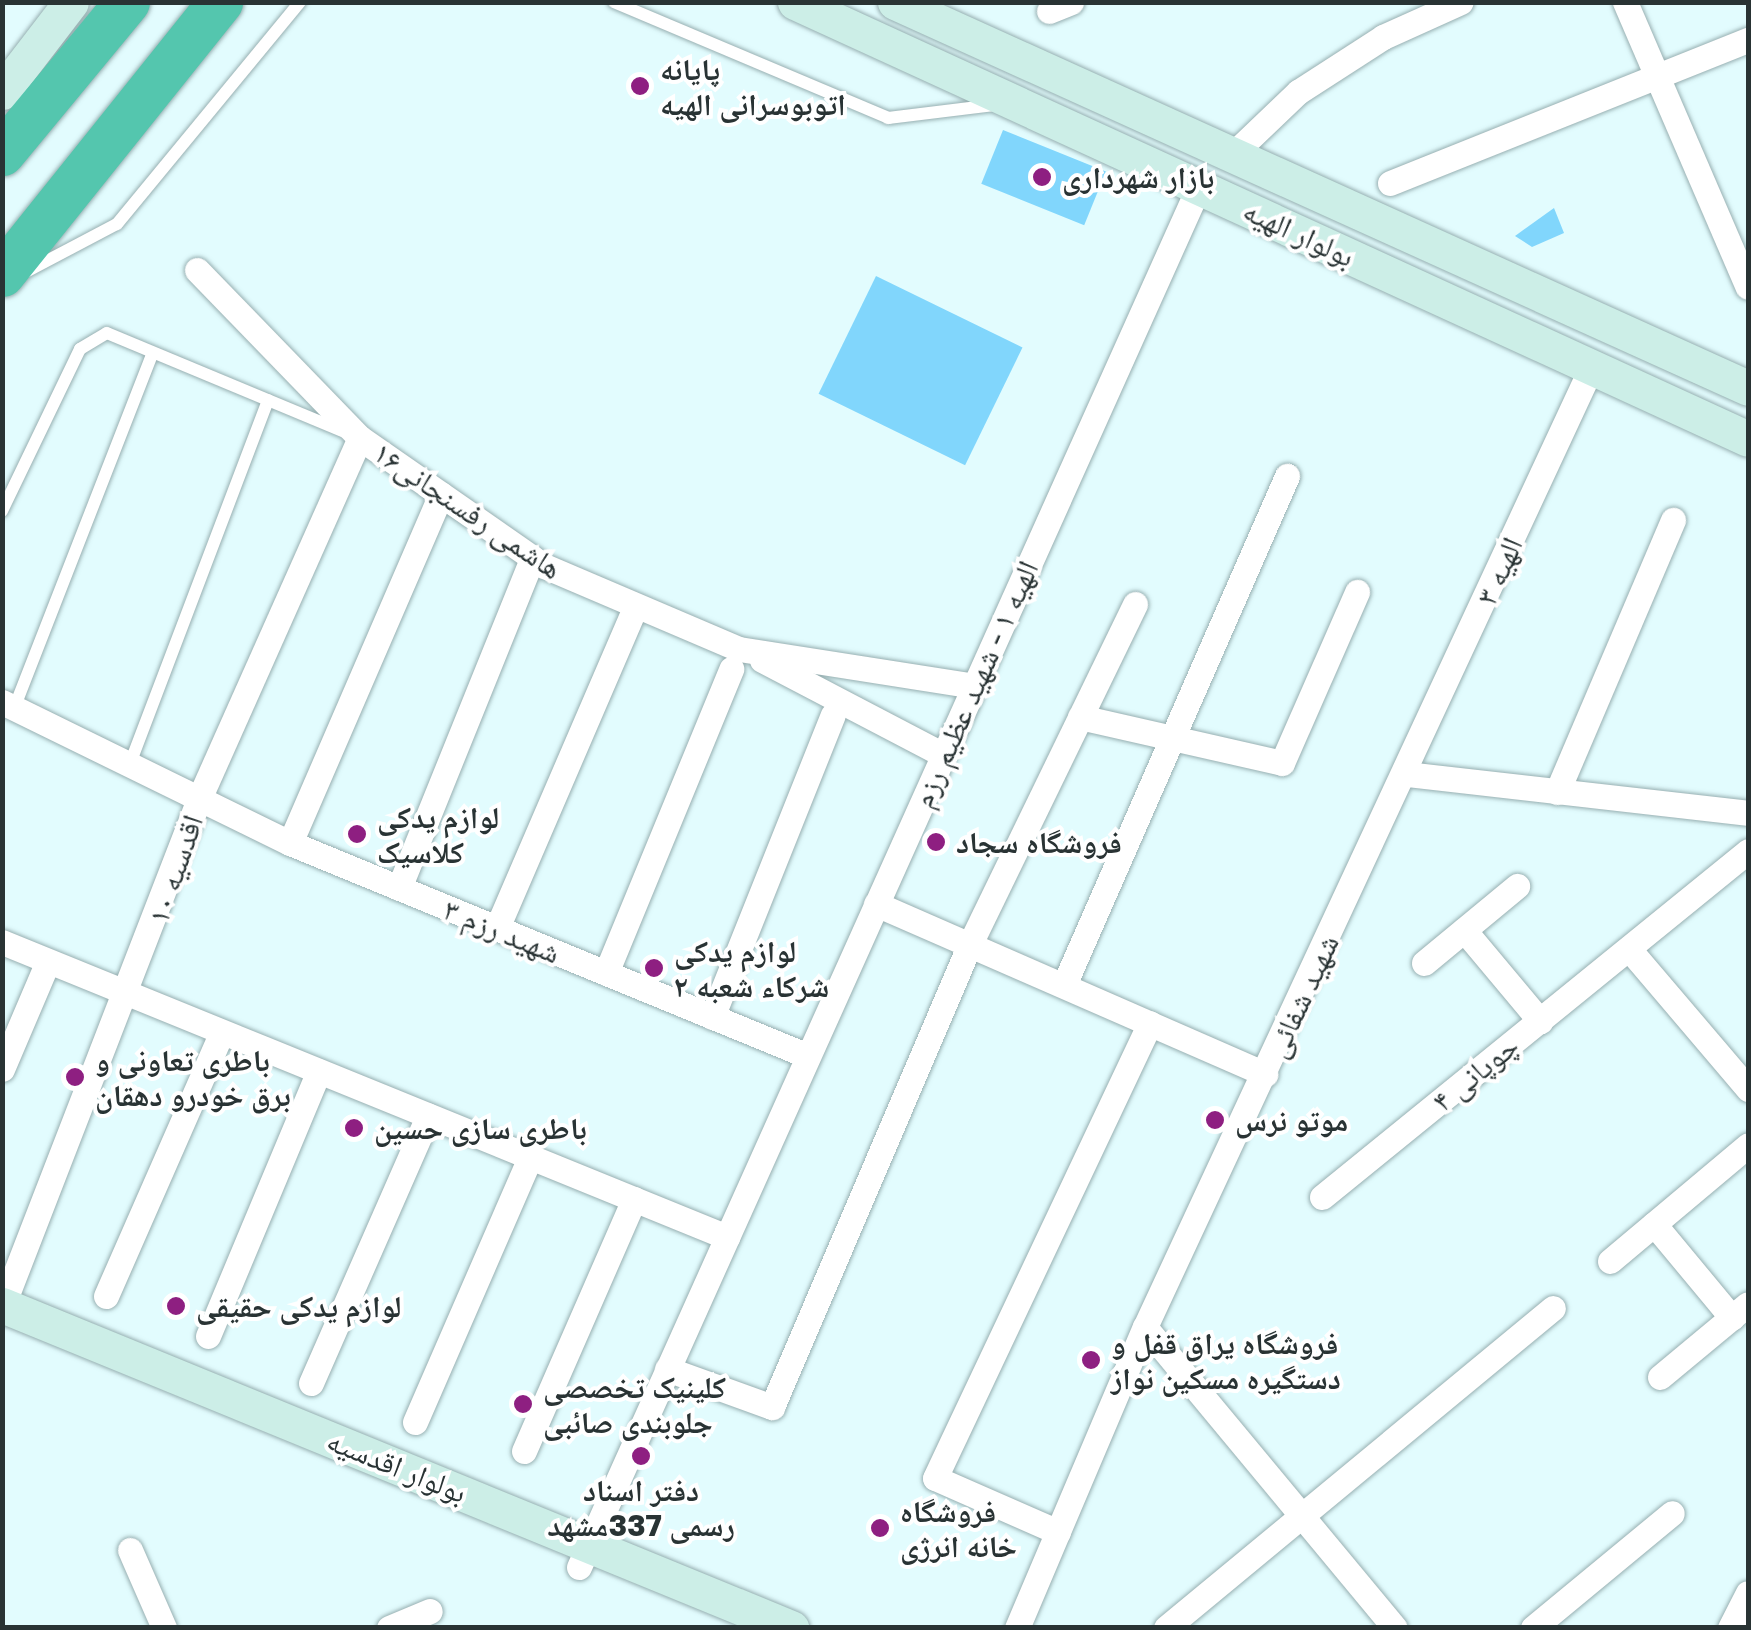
<!DOCTYPE html>
<html>
<head>
<meta charset="utf-8">
<style>
  body { margin:0 }
  #map { position:relative; width:1751px; height:1630px; overflow:hidden; background:#e2fcfe; font-family:"Golos Text","Noto Naskh Arabic",sans-serif }
  div>[style] { position:absolute }
  .building>* { inset:0; background:#81d6fc; transform-origin:0 0 }
  .roads { filter:drop-shadow(0 0 2px #97afb1) drop-shadow(0 0 2px #97afb1) }
  .lane>* { height:12px; margin:-6px; padding:0 6px; transform-origin:6px; border-radius:6px; background:#fff }
  .street>* { height:25px; margin:-12.5px; padding:0 12.5px; transform-origin:12.5px; border-radius:12.5px; background:#fff }
  .secondary>* { height:35px; margin:-17.5px; padding:0 17.5px; transform-origin:17.5px; border-radius:17.5px; background:#cceee7 }
  .highway>* { height:45px; margin:-22.5px; padding:0 22.5px; transform-origin:22.5px; border-radius:22.5px; background:#54c6ae }
  .dots>* { width:28px; height:28px; translate:-50% -50%; box-sizing:border-box; border:5px solid #fff; border-radius:50% }
  span { translate:-50% -50%; white-space:nowrap; text-align:center; line-height:1.15; -webkit-text-stroke:8px #fff; paint-order:stroke }
  .poi-label { font-size:30px; color:#293334; font-weight:700 }
  .left { translate:0 -50%; text-align:left }
  .street-label { font-size:30px; color:#293334 }
  .frame { position:absolute; inset:0; border:5px solid #293334; pointer-events:none }
</style>
</head>
<body>
<div id="map">
  <div class="building">
    <div style="left:1003px;top:130px;width:111px;height:58px;rotate:22deg"></div>
    <div style="clip-path:polygon(1554px 208px,1564px 233px,1532px 247px,1515px 236px)"></div>
    <div style="left:876px;top:276px;width:163px;height:131px;rotate:26deg"></div>
  </div>
  <div class="roads">
    <div class="lane">
      <div style="left:614px;top:2px;width:298px;rotate:22.9deg"></div>
      <div style="left:888px;top:118px;width:107px;rotate:-7deg"></div>
      <div style="left:22px;top:274px;width:107px;rotate:-27.8deg"></div>
      <div style="left:117px;top:224px;width:288px;rotate:-50.5deg"></div>
      <div style="left:2px;top:511px;width:180px;rotate:-64.3deg"></div>
      <div style="left:80px;top:349px;width:31px;rotate:-31deg"></div>
      <div style="left:107px;top:333px;width:256px;rotate:22.6deg"></div>
      <div style="left:15px;top:706px;width:378px;rotate:-68.7deg"></div>
      <div style="left:131px;top:761px;width:386px;rotate:-69.2deg"></div>
    </div>
    <div class="street">
      <div style="left:1625px;top:2px;width:310px;rotate:66.7deg"></div>
      <div style="left:1049px;top:11px;width:24px;rotate:-22deg"></div>
      <div style="left:1231px;top:156px;width:93px;rotate:-43.7deg"></div>
      <div style="left:1298px;top:92px;width:101px;rotate:-32.9deg"></div>
      <div style="left:1383px;top:37px;width:85px;rotate:-24.2deg"></div>
      <div style="left:1390px;top:183px;width:386px;rotate:-21.8deg"></div>
      <div style="left:197px;top:270px;width:234px;rotate:45.9deg"></div>
      <div style="left:360px;top:438px;width:224px;rotate:34.8deg"></div>
      <div style="left:544px;top:566px;width:212px;rotate:23.1deg"></div>
      <div style="left:739px;top:649px;width:238px;rotate:8.9deg"></div>
      <div style="left:762px;top:660px;width:205px;rotate:27.6deg"></div>
      <div style="left:2px;top:702px;width:321px;rotate:26.1deg"></div>
      <div style="left:290px;top:843px;width:560px;rotate:22.35deg"></div>
      <div style="left:1080px;top:717px;width:207px;rotate:12.8deg"></div>
      <div style="left:1282px;top:763px;width:187px;rotate:-66.3deg"></div>
      <div style="left:1407px;top:774px;width:343px;rotate:6.5deg"></div>
      <div style="left:1557px;top:792px;width:296px;rotate:-66.9deg"></div>
      <div style="left:290px;top:843px;width:380px;rotate:-66.6deg"></div>
      <div style="left:399px;top:888px;width:356px;rotate:-68deg"></div>
      <div style="left:876px;top:904px;width:425px;rotate:23.6deg"></div>
      <div style="left:497px;top:928px;width:348px;rotate:-66.7deg"></div>
      <div style="left:1464px;top:930px;width:119px;rotate:50.1deg"></div>
      <div style="left:2px;top:942px;width:783px;rotate:22.14deg"></div>
      <div style="left:1629px;top:949px;width:184px;rotate:49.6deg"></div>
      <div style="left:1424px;top:963px;width:121px;rotate:-39.6deg"></div>
      <div style="left:606px;top:973px;width:329px;rotate:-67.6deg"></div>
      <div style="left:1064px;top:985px;width:556px;rotate:-66.34deg"></div>
      <div style="left:712px;top:1017px;width:325px;rotate:-68.2deg"></div>
      <div style="left:2px;top:1069px;width:117px;rotate:-66.9deg"></div>
      <div style="left:1322px;top:1197px;width:549px;rotate:-39.08deg"></div>
      <div style="left:1654px;top:1224px;width:122px;rotate:50.3deg"></div>
      <div style="left:1610px;top:1261px;width:180px;rotate:-40deg"></div>
      <div style="left:106px;top:1296px;width:288px;rotate:-66.3deg"></div>
      <div style="left:3px;top:1305px;width:543px;rotate:-68.83deg"></div>
      <div style="left:199px;top:799px;width:395px;rotate:-66deg"></div>
      <div style="left:1145px;top:1327px;width:391px;rotate:50.3deg"></div>
      <div style="left:208px;top:1336px;width:287px;rotate:-67.3deg"></div>
      <div style="left:667px;top:1369px;width:112px;rotate:19.9deg"></div>
      <div style="left:772px;top:1407px;width:504px;rotate:-66.85deg"></div>
      <div style="left:970px;top:944px;width:378px;rotate:-64.1deg"></div>
      <div style="left:1660px;top:1377px;width:114px;rotate:-39.7deg"></div>
      <div style="left:311px;top:1383px;width:292px;rotate:-66.3deg"></div>
      <div style="left:415px;top:1422px;width:289px;rotate:-66.5deg"></div>
      <div style="left:524px;top:1451px;width:275px;rotate:-66.4deg"></div>
      <div style="left:1058px;top:1532px;width:134px;rotate:-156.3deg"></div>
      <div style="left:935px;top:1478px;width:503px;rotate:-64.71deg"></div>
      <div style="left:130px;top:1550px;width:85px;rotate:66.4deg"></div>
      <div style="left:579px;top:1567px;width:1514px;rotate:-65.82deg"></div>
      <div style="left:389px;top:1628px;width:44px;rotate:-22.5deg"></div>
      <div style="left:1017px;top:1628px;width:327px;rotate:-67deg"></div>
      <div style="left:1145px;top:1327px;width:1058px;rotate:-65.06deg"></div>
      <div style="left:1166px;top:1628px;width:502px;rotate:-39.59deg"></div>
      <div style="left:1533px;top:1628px;width:180px;rotate:-39.6deg"></div>
      <div style="left:1730px;top:1628px;width:39px;rotate:-63deg"></div>
    </div>
    <div class="secondary">
      <div style="left:795px;top:2px;width:1048px;rotate:24.63deg"></div>
      <div style="left:895px;top:2px;width:936px;rotate:24.35deg"></div>
      <div style="left:2px;top:92px;width:113px;rotate:-52.5deg"></div>
      <div style="left:2px;top:1305px;width:853px;rotate:22.26deg"></div>
    </div>
    <div class="highway">
      <div style="left:2px;top:153px;width:196px;rotate:-50.4deg"></div>
      <div style="left:2px;top:274px;width:349px;rotate:-51.3deg"></div>
    </div>
  </div>
  <div class="dots">
    <div style="left:640px;top:86px;background:#8e1f81"></div>
    <div style="left:1042px;top:177px;background:#8e1f81"></div>
    <div style="left:357px;top:834px;background:#8e1f81"></div>
    <div style="left:936px;top:842px;background:#8e1f81"></div>
    <div style="left:654px;top:968px;background:#8e1f81"></div>
    <div style="left:75px;top:1077px;background:#8e1f81"></div>
    <div style="left:1215px;top:1120px;background:#8e1f81"></div>
    <div style="left:354px;top:1128px;background:#8e1f81"></div>
    <div style="left:176px;top:1306px;background:#8e1f81"></div>
    <div style="left:1091px;top:1360px;background:#8e1f81"></div>
    <div style="left:523px;top:1404px;background:#8e1f81"></div>
    <div style="left:641px;top:1456px;background:#8e1f81"></div>
    <div style="left:880px;top:1528px;background:#8e1f81"></div>
  </div>
  <div class="poi-label">
    <span class="left" style="left:660px;top:86px">پایانه<br>اتوبوسرانی الهیه</span>
    <span class="left" style="left:1062px;top:177px">بازار شهرداری</span>
    <span class="left" style="left:377px;top:834px">لوازم یدکی<br>کلاسیک</span>
    <span class="left" style="left:956px;top:842px">فروشگاه سجاد</span>
    <span class="left" style="left:674px;top:968px">لوازم یدکی<br>شرکاء شعبه ۲</span>
    <span class="left" style="left:95px;top:1077px">باطری تعاونی و<br>برق خودرو دهقان</span>
    <span class="left" style="left:1235px;top:1120px">موتو نرس</span>
    <span class="left" style="left:374px;top:1128px">باطری سازی حسین</span>
    <span class="left" style="left:196px;top:1306px">لوازم یدکی حقیقی</span>
    <span class="left" style="left:1111px;top:1360px">فروشگاه یراق قفل و<br>دستگیره مسکین نواز</span>
    <span class="left" style="left:543px;top:1404px">کلینیک تخصصی<br>جلوبندی صائبی</span>
    <span style="left:641px;top:1507px">دفتر اسناد<br>رسمی 337مشهد</span>
    <span class="left" style="left:900px;top:1528px">فروشگاه<br>خانه انرژی</span>
  </div>
  <div class="street-label">
    <span style="left:1299px;top:233px;rotate:25deg">بولوار الهیه</span>
    <span style="left:468px;top:510px;rotate:34deg">هاشمی رفسنجانی۱۶</span>
    <span style="left:1499px;top:571px;rotate:-66deg">الهیه ۳</span>
    <span style="left:975px;top:684px;rotate:-66deg">الهیه ۱ - شهید عظیم رزم</span>
    <span style="left:175px;top:869px;rotate:-71deg">اقدسیه ۱۰</span>
    <span style="left:502px;top:931px;rotate:22deg">شهید رزم ۳</span>
    <span style="left:1302px;top:996px;rotate:-65deg">شهید شفائی</span>
    <span style="left:1475px;top:1073px;rotate:-39deg">چوپانی ۴</span>
    <span style="left:397px;top:1466px;rotate:22deg">بولوار اقدسیه</span>
  </div>
  <div class="frame"></div>
</div>
</body>
</html>
